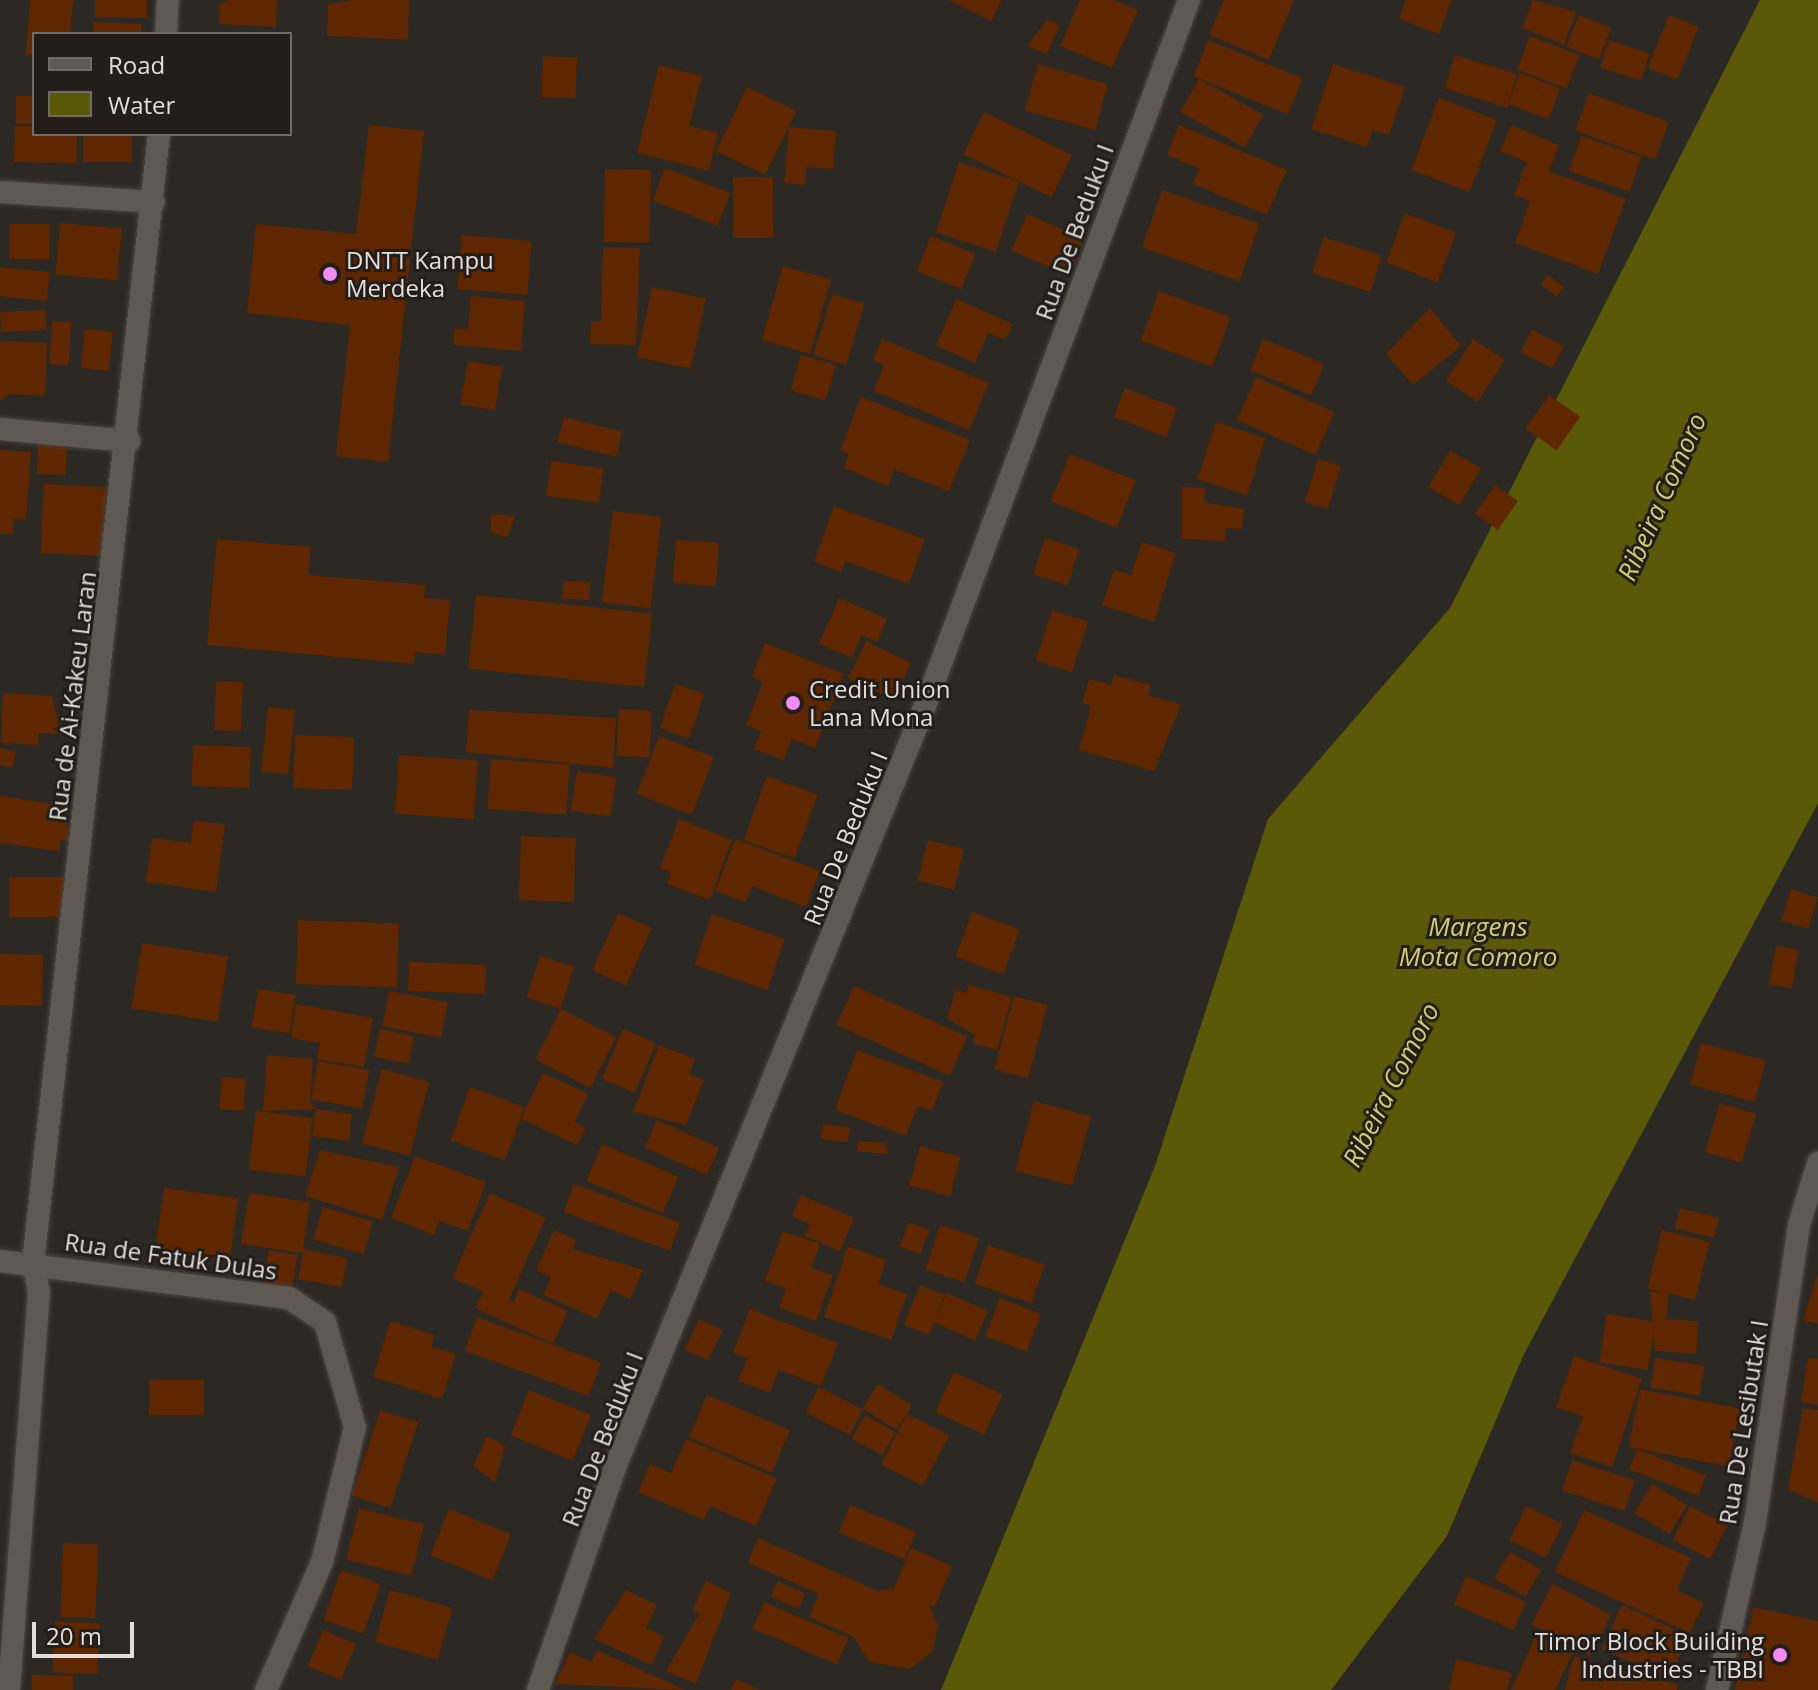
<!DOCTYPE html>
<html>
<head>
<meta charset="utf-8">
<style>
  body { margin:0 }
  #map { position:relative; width:1818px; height:1690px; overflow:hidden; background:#2c2823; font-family:"Open Sans",sans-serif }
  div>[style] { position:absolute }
  .water>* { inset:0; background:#5a5907 }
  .building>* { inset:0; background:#5f2700; transform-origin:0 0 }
  .roads { filter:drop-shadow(0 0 2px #4a4643) drop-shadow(0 0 2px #4a4643) }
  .minor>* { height:22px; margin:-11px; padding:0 11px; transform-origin:11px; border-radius:11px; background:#5e5953 }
  .tertiary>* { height:22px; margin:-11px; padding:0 11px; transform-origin:11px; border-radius:11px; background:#5e5953 }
  .dots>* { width:22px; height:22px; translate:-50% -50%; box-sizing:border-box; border:4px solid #231e1a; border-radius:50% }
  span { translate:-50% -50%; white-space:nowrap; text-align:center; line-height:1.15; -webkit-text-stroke:6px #231e1a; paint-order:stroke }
  .street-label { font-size:24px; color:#e1dedb }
  .poi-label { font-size:24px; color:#e1dedb }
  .left { translate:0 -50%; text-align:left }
  .right { translate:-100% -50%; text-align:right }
  .water-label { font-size:26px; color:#d0cf6b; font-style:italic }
  .legend { position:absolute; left:32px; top:32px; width:260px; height:104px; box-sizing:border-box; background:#231e1a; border:2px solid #6f6b67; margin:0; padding:10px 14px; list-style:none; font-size:24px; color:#e1dedb }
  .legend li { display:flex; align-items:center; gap:16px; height:40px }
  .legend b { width:40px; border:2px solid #6f6b67 }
  .scale { position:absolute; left:32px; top:1622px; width:102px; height:36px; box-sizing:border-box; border:4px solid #e1dedb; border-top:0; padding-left:10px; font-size:24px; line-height:28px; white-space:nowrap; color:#e1dedb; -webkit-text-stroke:6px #231e1a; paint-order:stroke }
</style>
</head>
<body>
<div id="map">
  <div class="water">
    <div style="clip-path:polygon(1760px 0,1818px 0,1818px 803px,1523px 1356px,1447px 1536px,1331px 1690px,941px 1690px,1155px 1166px,1268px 819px,1450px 608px)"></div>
  </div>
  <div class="building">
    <div style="clip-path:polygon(30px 0,73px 0,70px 34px,34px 34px,34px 55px,26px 55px)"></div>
    <div style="left:95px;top:0;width:52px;height:18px"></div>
    <div style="clip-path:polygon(230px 0,277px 0,276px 27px,219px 24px,220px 3px)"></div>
    <div style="clip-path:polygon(353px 0,409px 0,408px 40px,327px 36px,328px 4px)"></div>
    <div style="clip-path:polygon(949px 0,1002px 0,991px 21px)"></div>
    <div style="clip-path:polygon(1080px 0,1115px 0,1138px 10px,1112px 68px,1060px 46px)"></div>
    <div style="clip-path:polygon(1224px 0,1294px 0,1269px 60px,1209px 35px)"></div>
    <div style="clip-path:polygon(1406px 0,1452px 0,1439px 34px,1399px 19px)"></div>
    <div style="clip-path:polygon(1533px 0,1576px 12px,1564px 45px,1522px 28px)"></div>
    <div style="left:1579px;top:15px;width:35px;height:34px;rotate:22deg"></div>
    <div style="left:1669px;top:15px;width:32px;height:57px;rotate:22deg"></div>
    <div style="clip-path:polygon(1047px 20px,1060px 25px,1047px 54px,1027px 46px)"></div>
    <div style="clip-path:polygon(93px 22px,141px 24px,141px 34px,93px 34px)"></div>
    <div style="left:1530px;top:36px;width:53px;height:36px;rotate:21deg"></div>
    <div style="left:1208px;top:40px;width:102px;height:39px;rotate:22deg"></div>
    <div style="left:1609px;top:40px;width:43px;height:29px;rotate:18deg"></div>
    <div style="left:1455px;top:55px;width:65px;height:35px;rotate:17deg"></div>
    <div style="left:543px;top:56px;width:34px;height:41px;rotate:2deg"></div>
    <div style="left:1038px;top:64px;width:73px;height:48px;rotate:16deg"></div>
    <div style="clip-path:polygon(1333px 64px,1405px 87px,1389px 135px,1372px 130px,1367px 147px,1311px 129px)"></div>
    <div style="clip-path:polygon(659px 65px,702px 76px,689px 126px,718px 133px,709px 171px,637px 153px)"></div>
    <div style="left:1520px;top:73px;width:43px;height:33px;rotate:21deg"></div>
    <div style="left:1199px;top:79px;width:73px;height:38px;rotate:29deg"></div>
    <div style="left:747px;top:87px;width:55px;height:71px;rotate:26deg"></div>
    <div style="left:1589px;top:93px;width:85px;height:40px;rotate:20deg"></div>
    <div style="left:16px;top:96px;width:18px;height:28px"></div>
    <div style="left:1439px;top:98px;width:62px;height:77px;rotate:21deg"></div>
    <div style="left:984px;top:112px;width:98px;height:47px;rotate:26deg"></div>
    <div style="clip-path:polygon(369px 125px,424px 131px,388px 462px,336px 456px,350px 325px,247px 313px,256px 224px,356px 234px)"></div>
    <div style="clip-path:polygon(1179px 125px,1287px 170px,1267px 215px,1193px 184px,1200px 169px,1167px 155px)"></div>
    <div style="clip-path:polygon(1511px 125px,1559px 145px,1549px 171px,1626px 199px,1598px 274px,1515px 243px,1530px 201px,1514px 195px,1527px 162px,1500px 151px)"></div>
    <div style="clip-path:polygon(15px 126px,34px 126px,34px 134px,77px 134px,77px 163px,14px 162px)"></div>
    <div style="clip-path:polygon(789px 127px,836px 131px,833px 169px,806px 167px,805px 185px,784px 183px)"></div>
    <div style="left:83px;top:134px;width:49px;height:28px"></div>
    <div style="left:1581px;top:136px;width:64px;height:37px;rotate:19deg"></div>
    <div style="left:959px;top:162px;width:63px;height:74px;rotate:18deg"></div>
    <div style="left:665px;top:168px;width:70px;height:35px;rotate:21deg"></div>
    <div style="left:605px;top:169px;width:46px;height:73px;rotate:1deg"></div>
    <div style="left:733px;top:177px;width:40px;height:61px"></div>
    <div style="left:1162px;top:190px;width:103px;height:61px;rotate:19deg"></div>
    <div style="left:1405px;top:213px;width:55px;height:53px;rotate:21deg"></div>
    <div style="left:1027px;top:214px;width:62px;height:40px;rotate:23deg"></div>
    <div style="left:60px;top:223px;width:62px;height:52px;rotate:5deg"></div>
    <div style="left:9px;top:224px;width:40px;height:35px"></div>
    <div style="left:462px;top:235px;width:70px;height:54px;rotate:5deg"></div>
    <div style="left:931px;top:236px;width:48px;height:38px;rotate:22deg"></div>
    <div style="left:1324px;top:237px;width:61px;height:38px;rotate:18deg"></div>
    <div style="clip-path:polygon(603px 247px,640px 248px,636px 345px,590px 344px,591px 321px,601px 321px)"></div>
    <div style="left:783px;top:266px;width:50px;height:77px;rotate:16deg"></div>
    <div style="left:0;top:267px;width:50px;height:29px;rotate:6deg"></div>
    <div style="left:1548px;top:275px;width:20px;height:12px;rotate:37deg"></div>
    <div style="left:652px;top:287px;width:55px;height:72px;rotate:12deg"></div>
    <div style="left:1159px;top:291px;width:76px;height:53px;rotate:20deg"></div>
    <div style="left:832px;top:294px;width:34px;height:64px;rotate:17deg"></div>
    <div style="clip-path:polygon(471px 296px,525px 301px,521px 351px,453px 345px,455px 328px,468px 329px)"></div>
    <div style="clip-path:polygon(956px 299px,1013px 324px,1005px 340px,988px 333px,975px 363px,936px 346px)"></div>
    <div style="clip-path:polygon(1430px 308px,1461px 346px,1413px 385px,1386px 354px)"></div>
    <div style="left:45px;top:310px;width:20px;height:45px;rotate:87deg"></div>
    <div style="left:52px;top:321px;width:19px;height:43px;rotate:3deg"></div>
    <div style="left:85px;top:329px;width:28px;height:39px;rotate:6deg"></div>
    <div style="left:1532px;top:330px;width:36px;height:25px;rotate:27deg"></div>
    <div style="clip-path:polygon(882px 339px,989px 383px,969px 430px,874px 391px,884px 365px,873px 360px)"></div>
    <div style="left:1263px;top:339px;width:66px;height:34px;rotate:22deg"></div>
    <div style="left:1473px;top:339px;width:38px;height:50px;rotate:33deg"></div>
    <div style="clip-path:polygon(0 341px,47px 343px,45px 396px,8px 394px,0 401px)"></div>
    <div style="left:801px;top:355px;width:36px;height:37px;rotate:16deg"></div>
    <div style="left:468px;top:361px;width:35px;height:44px;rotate:10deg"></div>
    <div style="left:1256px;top:377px;width:86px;height:47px;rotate:24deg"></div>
    <div style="left:1125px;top:388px;width:56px;height:31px;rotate:21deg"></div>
    <div style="left:1549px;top:395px;width:38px;height:41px;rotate:35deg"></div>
    <div style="clip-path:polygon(861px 397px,970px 440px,949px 491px,894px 470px,888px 486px,844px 468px,849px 454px,840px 450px)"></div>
    <div style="left:564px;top:417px;width:60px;height:26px;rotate:14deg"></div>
    <div style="left:1216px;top:422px;width:52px;height:60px;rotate:18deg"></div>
    <div style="left:38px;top:442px;width:29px;height:32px;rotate:2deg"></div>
    <div style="clip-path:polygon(0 450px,31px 452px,26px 520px,14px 519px,13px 534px,0 534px)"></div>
    <div style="left:1450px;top:450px;width:36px;height:43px;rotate:30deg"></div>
    <div style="left:1070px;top:454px;width:71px;height:51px;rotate:22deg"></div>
    <div style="left:1318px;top:459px;width:24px;height:45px;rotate:17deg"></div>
    <div style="left:551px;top:461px;width:53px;height:35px;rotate:8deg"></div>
    <div style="left:44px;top:484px;width:62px;height:69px;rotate:3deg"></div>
    <div style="left:1495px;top:485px;width:28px;height:35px;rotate:35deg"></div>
    <div style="clip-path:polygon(1182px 487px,1205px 488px,1204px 502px,1244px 509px,1242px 529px,1225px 528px,1225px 541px,1182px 539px)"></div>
    <div style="clip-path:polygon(834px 506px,925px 539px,909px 584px,845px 561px,841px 572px,814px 562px)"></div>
    <div style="left:613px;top:511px;width:49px;height:92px;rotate:7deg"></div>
    <div style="clip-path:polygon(492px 514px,515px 516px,507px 538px,490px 532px)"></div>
    <div style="left:1045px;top:538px;width:36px;height:38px;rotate:18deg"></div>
    <div style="clip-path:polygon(217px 539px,311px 547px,308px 575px,425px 585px,424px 598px,450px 600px,445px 655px,415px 652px,414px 664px,207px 645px)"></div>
    <div style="left:676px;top:540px;width:43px;height:43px;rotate:4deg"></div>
    <div style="clip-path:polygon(1142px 542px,1176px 553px,1154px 622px,1102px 605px,1114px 570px,1131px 575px)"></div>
    <div style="left:563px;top:581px;width:27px;height:18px;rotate:2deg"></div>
    <div style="left:476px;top:595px;width:177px;height:74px;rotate:6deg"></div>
    <div style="clip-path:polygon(839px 598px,887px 619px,877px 642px,862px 635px,852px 658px,819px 644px)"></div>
    <div style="left:1052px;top:610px;width:38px;height:53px;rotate:18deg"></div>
    <div style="left:866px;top:641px;width:50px;height:41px;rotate:26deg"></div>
    <div style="clip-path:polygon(765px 643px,844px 674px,815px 748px,792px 739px,783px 760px,754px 749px,761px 731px,746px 725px,763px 682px,752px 677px)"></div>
    <div style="clip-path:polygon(1114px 675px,1151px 685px,1148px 695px,1181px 705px,1154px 771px,1079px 750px,1091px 706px,1082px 703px,1089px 679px,1111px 685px)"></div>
    <div style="left:216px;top:681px;width:27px;height:49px;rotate:2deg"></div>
    <div style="left:675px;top:684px;width:31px;height:47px;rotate:19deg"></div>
    <div style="clip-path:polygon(3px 693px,52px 696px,61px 734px,39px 733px,38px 745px,1px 743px)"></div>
    <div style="left:268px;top:707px;width:27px;height:65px;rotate:6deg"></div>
    <div style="left:619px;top:709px;width:33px;height:47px;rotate:3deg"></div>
    <div style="clip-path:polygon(469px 710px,616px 718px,613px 768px,466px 752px)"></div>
    <div style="left:295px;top:735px;width:59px;height:53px;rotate:2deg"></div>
    <div style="left:659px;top:736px;width:59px;height:62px;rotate:21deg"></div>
    <div style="left:193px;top:745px;width:58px;height:41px;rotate:2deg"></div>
    <div style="clip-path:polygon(0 748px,16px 752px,12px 768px,0 765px)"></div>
    <div style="left:399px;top:755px;width:79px;height:59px;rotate:4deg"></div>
    <div style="left:491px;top:759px;width:79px;height:50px;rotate:4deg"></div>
    <div style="left:577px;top:771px;width:40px;height:40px;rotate:9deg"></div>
    <div style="left:767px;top:776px;width:54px;height:68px;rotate:20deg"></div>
    <div style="clip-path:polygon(0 796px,67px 806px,68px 841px,61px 840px,59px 851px,0 843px)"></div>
    <div style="clip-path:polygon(679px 819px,732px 840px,710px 900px,667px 884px,671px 872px,660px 868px)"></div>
    <div style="clip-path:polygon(193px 821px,225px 824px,216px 892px,146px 882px,152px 838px,191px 843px)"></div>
    <div style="left:521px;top:836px;width:55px;height:64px;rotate:2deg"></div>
    <div style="clip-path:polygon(736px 839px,820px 871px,806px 907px,752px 886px,746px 902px,715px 891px)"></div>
    <div style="left:928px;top:840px;width:37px;height:42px;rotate:14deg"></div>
    <div style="left:9px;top:877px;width:61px;height:40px"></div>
    <div style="left:1791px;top:889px;width:28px;height:33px;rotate:17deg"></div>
    <div style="left:972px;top:912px;width:51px;height:48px;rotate:20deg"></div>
    <div style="left:618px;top:913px;width:37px;height:63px;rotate:24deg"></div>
    <div style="left:712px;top:914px;width:77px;height:54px;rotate:19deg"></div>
    <div style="left:298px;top:920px;width:101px;height:64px;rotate:2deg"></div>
    <div style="left:142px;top:943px;width:87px;height:66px;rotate:9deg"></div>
    <div style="left:1776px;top:946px;width:23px;height:39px;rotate:10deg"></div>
    <div style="left:0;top:954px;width:43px;height:51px;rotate:1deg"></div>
    <div style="left:540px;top:956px;width:36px;height:44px;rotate:18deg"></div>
    <div style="left:409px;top:962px;width:77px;height:29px;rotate:2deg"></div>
    <div style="clip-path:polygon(969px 985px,1012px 997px,997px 1050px,973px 1043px,975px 1035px,947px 1019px,956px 990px,966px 993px)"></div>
    <div style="left:854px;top:986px;width:124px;height:43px;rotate:24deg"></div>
    <div style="left:258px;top:989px;width:38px;height:39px;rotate:9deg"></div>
    <div style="left:389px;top:991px;width:60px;height:36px;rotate:11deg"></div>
    <div style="left:1014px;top:996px;width:35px;height:76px;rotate:15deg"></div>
    <div style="clip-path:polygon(296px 1004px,373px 1018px,364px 1067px,317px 1059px,320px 1043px,291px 1038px)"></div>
    <div style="left:561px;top:1009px;width:62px;height:57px;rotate:27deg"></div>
    <div style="left:380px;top:1029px;width:35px;height:28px;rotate:12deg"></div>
    <div style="left:623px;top:1029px;width:36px;height:54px;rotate:23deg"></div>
    <div style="left:1701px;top:1043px;width:67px;height:43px;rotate:15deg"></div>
    <div style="clip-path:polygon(659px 1045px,695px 1059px,689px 1074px,704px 1080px,686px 1125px,633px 1112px)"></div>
    <div style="clip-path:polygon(857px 1050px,943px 1082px,932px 1111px,918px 1106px,906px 1136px,835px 1110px)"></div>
    <div style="clip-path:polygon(267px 1055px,313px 1059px,310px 1101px,316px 1109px,352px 1114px,349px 1141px,312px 1136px,316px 1109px,263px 1111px)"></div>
    <div style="left:318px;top:1061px;width:52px;height:39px;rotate:10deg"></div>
    <div style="left:382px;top:1069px;width:49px;height:77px;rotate:15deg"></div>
    <div style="clip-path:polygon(543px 1073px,588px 1094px,574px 1122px,586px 1128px,577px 1145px,521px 1119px)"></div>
    <div style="left:222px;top:1077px;width:24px;height:32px;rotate:5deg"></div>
    <div style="left:470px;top:1087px;width:58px;height:57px;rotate:20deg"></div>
    <div style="left:1034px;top:1101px;width:59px;height:72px;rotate:15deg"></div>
    <div style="left:1720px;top:1103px;width:38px;height:51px;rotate:17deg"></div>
    <div style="left:256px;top:1111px;width:57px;height:59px;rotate:7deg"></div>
    <div style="left:657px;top:1120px;width:68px;height:30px;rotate:24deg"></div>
    <div style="left:823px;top:1124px;width:27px;height:15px;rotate:8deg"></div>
    <div style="clip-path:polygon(858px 1141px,886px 1143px,888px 1154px,858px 1151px)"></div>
    <div style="left:602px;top:1144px;width:83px;height:40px;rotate:23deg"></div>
    <div style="left:920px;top:1146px;width:42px;height:41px;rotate:15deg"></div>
    <div style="clip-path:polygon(320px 1150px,399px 1167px,382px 1220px,305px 1196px)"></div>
    <div style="clip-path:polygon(415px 1156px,486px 1182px,468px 1231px,439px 1221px,434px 1235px,391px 1218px)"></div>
    <div style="left:574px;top:1184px;width:113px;height:30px;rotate:20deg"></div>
    <div style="left:164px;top:1188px;width:75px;height:64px;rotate:8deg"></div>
    <div style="clip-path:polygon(249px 1193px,310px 1202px,303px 1249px,347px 1258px,342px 1287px,298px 1279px,303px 1253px,241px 1244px)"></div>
    <div style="left:490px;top:1193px;width:61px;height:93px;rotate:24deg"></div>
    <div style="clip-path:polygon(801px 1195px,854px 1218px,840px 1251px,805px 1236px,810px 1224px,792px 1216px)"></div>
    <div style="left:323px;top:1207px;width:52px;height:34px;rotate:16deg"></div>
    <div style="left:1680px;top:1208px;width:40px;height:21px;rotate:14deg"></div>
    <div style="left:909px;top:1222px;width:22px;height:26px;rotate:21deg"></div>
    <div style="left:940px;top:1225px;width:41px;height:47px;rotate:18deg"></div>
    <div style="clip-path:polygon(554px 1230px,577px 1240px,573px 1249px,643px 1270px,630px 1299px,611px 1290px,597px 1319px,543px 1295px,551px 1277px,536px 1270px)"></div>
    <div style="left:1662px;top:1230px;width:49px;height:60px;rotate:14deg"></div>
    <div style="clip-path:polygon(783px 1231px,820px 1244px,811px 1268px,833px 1275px,816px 1321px,779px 1308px,786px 1288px,765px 1281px)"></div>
    <div style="left:988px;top:1245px;width:60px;height:41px;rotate:19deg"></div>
    <div style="clip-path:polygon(848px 1246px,886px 1260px,878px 1284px,907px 1294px,891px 1340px,824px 1317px)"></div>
    <div style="left:269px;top:1250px;width:29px;height:33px;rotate:10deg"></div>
    <div style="clip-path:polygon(1818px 1273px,1818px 1324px,1803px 1320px)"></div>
    <div style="left:920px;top:1285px;width:27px;height:43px;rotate:22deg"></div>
    <div style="clip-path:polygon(485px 1289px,514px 1302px,519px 1289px,568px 1311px,553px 1344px,475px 1308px)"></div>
    <div style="clip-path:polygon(1650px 1291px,1669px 1293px,1666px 1319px,1698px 1321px,1696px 1354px,1655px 1351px)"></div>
    <div style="left:947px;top:1293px;width:45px;height:32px;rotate:24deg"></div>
    <div style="left:1000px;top:1298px;width:44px;height:41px;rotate:21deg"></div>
    <div style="clip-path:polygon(750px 1309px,838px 1343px,821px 1386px,779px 1370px,770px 1393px,738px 1381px,747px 1358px,733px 1353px)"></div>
    <div style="left:1607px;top:1314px;width:49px;height:49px;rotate:9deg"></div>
    <div style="left:477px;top:1317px;width:132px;height:36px;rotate:20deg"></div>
    <div style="left:699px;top:1319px;width:26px;height:34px;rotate:25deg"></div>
    <div style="clip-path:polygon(390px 1321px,434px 1335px,431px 1347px,456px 1354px,442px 1399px,373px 1377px)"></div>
    <div style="clip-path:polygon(1574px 1356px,1642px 1379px,1612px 1467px,1570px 1453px,1583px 1417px,1556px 1407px)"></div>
    <div style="left:1655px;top:1358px;width:50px;height:30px;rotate:9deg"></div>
    <div style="clip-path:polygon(1808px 1358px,1818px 1359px,1818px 1405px,1801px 1402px)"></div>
    <div style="left:954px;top:1372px;width:54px;height:44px;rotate:25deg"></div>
    <div style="left:149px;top:1380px;width:55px;height:35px"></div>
    <div style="left:878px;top:1384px;width:40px;height:29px;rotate:32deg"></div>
    <div style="left:819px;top:1387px;width:49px;height:29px;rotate:27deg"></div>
    <div style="left:1640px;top:1389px;width:102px;height:59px;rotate:11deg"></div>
    <div style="left:529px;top:1390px;width:67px;height:49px;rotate:22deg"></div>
    <div style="left:707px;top:1395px;width:90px;height:46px;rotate:23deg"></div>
    <div style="clip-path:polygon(1803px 1408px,1818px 1410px,1818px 1503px,1788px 1489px)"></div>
    <div style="left:380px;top:1410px;width:40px;height:90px;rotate:18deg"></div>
    <div style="left:907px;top:1414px;width:47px;height:57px;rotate:27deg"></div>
    <div style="left:865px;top:1415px;width:35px;height:27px;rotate:29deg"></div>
    <div style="clip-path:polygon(487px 1436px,505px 1446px,495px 1482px,473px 1466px)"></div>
    <div style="clip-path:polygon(686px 1439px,777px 1478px,756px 1526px,710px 1506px,704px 1520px,638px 1492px,650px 1464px,671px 1473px)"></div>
    <div style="left:1637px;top:1449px;width:74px;height:22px;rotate:21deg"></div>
    <div style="left:1572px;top:1460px;width:66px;height:32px;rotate:18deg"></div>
    <div style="left:1652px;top:1484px;width:41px;height:34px;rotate:31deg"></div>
    <div style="left:850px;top:1505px;width:71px;height:30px;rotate:22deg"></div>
    <div style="left:1526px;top:1506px;width:41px;height:38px;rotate:26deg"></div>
    <div style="left:1690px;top:1506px;width:42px;height:38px;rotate:27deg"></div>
    <div style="left:359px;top:1508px;width:67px;height:53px;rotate:14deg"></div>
    <div style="left:449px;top:1509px;width:67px;height:50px;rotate:22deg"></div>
    <div style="clip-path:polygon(1584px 1510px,1691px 1558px,1677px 1590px,1704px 1603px,1690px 1633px,1555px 1572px)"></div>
    <div style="clip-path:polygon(758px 1538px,878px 1591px,894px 1588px,911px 1548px,952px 1566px,935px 1607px,929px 1604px,938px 1626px,932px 1652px,910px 1669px,869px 1662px,854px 1637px,809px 1617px,819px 1594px,748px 1563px)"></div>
    <div style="left:63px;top:1543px;width:35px;height:74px;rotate:2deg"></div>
    <div style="left:1510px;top:1552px;width:36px;height:31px;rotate:30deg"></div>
    <div style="left:341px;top:1570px;width:42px;height:53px;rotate:19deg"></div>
    <div style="left:1466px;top:1576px;width:65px;height:31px;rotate:23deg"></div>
    <div style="clip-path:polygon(706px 1581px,731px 1593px,696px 1684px,666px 1671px,699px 1614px,692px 1611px)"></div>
    <div style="left:778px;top:1581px;width:30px;height:17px;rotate:24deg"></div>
    <div style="left:1553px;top:1584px;width:66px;height:46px;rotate:28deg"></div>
    <div style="left:390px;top:1590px;width:65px;height:54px;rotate:16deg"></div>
    <div style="clip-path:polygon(626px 1590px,657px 1605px,646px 1628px,664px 1637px,651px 1665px,594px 1639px)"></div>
    <div style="left:764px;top:1602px;width:92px;height:29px;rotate:23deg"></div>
    <div style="left:1622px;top:1605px;width:74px;height:48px;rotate:25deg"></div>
    <div style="clip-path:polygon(1753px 1607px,1818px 1621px,1818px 1690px,1735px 1690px)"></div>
    <div style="left:55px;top:1621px;width:45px;height:51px;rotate:3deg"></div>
    <div style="left:323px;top:1630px;width:36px;height:39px;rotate:23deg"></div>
    <div style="clip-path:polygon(1536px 1635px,1573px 1652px,1555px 1690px,1511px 1690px)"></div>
    <div style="clip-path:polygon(597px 1650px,685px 1690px,555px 1684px,570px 1652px,591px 1662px)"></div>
    <div style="clip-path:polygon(1574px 1656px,1678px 1685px,1677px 1690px,1565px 1690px)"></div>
    <div style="clip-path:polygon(1456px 1659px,1512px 1673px,1507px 1690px,1449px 1690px)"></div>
    <div style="left:32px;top:1675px;width:41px;height:15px;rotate:1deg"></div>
    <div style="clip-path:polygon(736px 1679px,760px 1690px,731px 1690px)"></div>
  </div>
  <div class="roads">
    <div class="minor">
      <div style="left:166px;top:34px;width:34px;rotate:-87deg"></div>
      <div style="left:0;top:192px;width:154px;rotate:3.7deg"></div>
      <div style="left:0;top:429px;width:130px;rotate:5.3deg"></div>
      <div style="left:0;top:1261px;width:291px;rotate:7.3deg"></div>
      <div style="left:289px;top:1298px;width:43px;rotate:33.7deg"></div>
      <div style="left:325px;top:1322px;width:109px;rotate:74.1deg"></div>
      <div style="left:355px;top:1427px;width:139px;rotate:103.7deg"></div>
      <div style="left:322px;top:1562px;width:140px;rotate:113.6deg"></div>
      <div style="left:9px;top:1690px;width:398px;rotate:-85.7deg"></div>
      <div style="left:39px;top:1293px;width:31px;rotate:-101deg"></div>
      <div style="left:33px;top:1263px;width:1136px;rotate:-83.63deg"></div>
      <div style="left:538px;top:1690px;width:238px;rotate:-70.9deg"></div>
      <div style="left:616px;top:1465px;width:828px;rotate:-67.86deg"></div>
      <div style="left:928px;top:698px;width:745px;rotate:-69.5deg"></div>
    </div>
    <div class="tertiary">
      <div style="left:1717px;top:1690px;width:171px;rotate:-77.2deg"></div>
      <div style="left:1755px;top:1523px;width:301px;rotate:-81.6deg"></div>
      <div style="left:1799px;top:1225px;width:65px;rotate:-73deg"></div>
    </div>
  </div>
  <div class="dots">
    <div style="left:330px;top:274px;background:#f38af1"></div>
    <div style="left:793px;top:703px;background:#f38af1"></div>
    <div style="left:1780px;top:1655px;background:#f38af1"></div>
  </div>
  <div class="street-label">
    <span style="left:1074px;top:232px;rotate:-70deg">Rua De Beduku I</span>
    <span style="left:72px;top:696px;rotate:-83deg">Rua de Ai-Kakeu Laran</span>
    <span style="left:845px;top:838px;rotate:-68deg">Rua De Beduku I</span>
    <span style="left:171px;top:1256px;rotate:8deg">Rua de Fatuk Dulas</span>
    <span style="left:1743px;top:1422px;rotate:-81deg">Rua De Lesibutak I</span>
    <span style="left:602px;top:1439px;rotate:-69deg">Rua De Beduku I</span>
  </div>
  <div class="poi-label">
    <span class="left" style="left:346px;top:274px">DNTT Kampu<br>Merdeka</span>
    <span class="left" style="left:809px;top:703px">Credit Union<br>Lana Mona</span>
    <span class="right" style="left:1764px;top:1655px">Timor Block Building<br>Industries - TBBI</span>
  </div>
  <div class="water-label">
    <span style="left:1662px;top:497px;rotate:-66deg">Ribeira Comoro</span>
    <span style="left:1478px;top:942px">Margens<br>Mota Comoro</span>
    <span style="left:1391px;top:1085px;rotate:-63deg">Ribeira Comoro</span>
  </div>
  <ul class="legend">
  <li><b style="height:10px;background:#5e5953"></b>Road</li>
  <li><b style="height:22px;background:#5a5907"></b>Water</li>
  </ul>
  <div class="scale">20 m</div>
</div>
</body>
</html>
